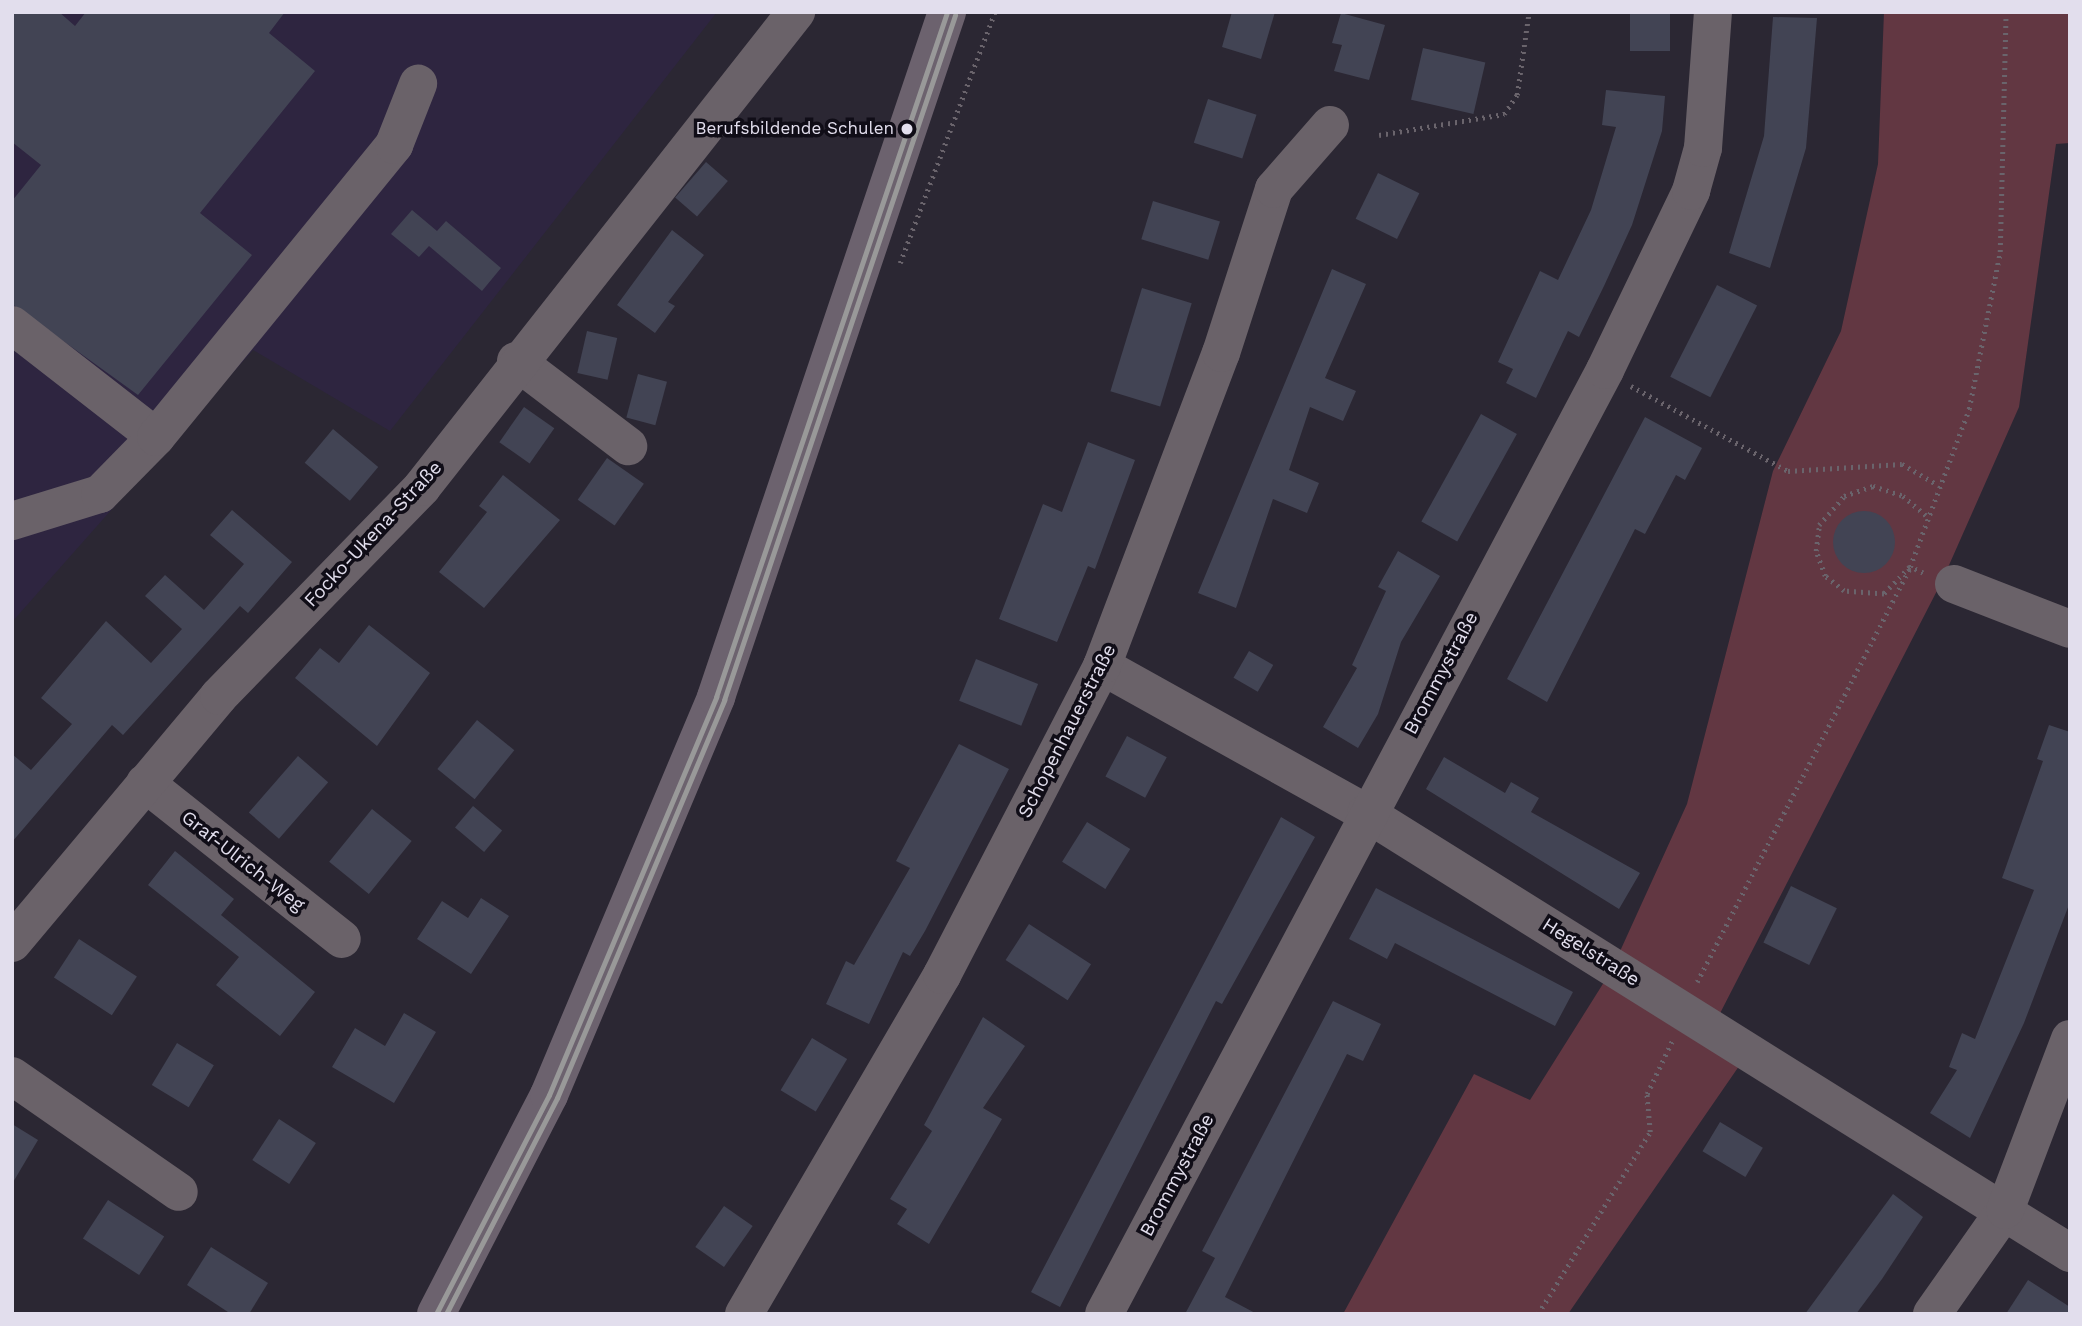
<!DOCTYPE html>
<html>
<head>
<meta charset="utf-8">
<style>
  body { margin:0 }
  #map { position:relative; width:2082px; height:1326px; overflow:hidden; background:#2b2733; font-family:"Work Sans",sans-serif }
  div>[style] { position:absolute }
  .built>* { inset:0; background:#2e2540 }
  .green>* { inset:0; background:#623742 }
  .building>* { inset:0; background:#424454; transform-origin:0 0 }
  .round { border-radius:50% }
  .path>* { height:4.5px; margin-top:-2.25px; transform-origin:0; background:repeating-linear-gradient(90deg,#6a646c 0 2px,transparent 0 7px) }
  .minor>* { height:38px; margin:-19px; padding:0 19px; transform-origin:19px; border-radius:19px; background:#6a6269 }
  .major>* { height:38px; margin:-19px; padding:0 19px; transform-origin:19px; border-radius:19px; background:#6c626e }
  .bus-1>* { height:5px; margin:-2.5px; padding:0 2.5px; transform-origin:2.5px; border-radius:2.5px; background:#999 }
  .bus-2>* { height:5px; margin:-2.5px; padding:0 2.5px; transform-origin:2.5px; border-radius:2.5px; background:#999 }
  .dots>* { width:19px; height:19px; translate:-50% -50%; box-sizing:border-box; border:4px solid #100d17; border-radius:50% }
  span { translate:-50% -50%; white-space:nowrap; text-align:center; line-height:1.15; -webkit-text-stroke:7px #100d17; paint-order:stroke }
  .bus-label { font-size:17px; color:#e2deed }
  .right { translate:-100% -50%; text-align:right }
  .street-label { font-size:19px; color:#e2deed }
  .frame { position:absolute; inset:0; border:14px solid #e2deed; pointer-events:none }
</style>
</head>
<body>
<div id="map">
  <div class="built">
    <div style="clip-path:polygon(12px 12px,717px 12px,390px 431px,253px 350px,12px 622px)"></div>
  </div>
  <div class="green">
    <div style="clip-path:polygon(1884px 12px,2070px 12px,2070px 143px,2056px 144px,2019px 407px,1942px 581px,1713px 1027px,1746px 1056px,1568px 1314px,1343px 1314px,1474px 1074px,1530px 1100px,1611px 971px,1687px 804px,1773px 471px,1841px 331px,1878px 164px)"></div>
  </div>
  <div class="building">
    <div style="clip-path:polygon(12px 12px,59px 12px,75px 26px,86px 12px,285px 12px,269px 33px,315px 71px,200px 213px,252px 255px,138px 395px,12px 304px,12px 201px,41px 165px,12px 142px)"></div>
    <div style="clip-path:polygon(1232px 12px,1275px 12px,1261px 59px,1222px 47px)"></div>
    <div style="left:1630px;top:12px;width:40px;height:39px"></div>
    <div style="clip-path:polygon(1341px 13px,1385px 25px,1369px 80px,1334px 71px,1342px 45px,1332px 43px)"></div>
    <div style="clip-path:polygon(1773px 17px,1817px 18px,1806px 148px,1770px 268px,1729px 253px,1764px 136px)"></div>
    <div style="left:1423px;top:48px;width:64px;height:53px;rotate:13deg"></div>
    <div style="clip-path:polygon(1606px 90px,1665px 96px,1662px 131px,1632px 225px,1604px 286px,1579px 337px,1568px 331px,1536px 398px,1506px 383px,1513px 369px,1498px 362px,1540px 271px,1558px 280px,1591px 210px,1616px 127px,1602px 125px)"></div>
    <div style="left:1208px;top:99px;width:51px;height:46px;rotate:18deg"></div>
    <div style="left:706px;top:162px;width:29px;height:47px;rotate:41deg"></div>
    <div style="left:1378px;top:173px;width:46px;height:51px;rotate:26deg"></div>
    <div style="left:1153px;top:201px;width:70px;height:40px;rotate:17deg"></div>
    <div style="clip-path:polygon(412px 210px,437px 231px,446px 221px,501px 268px,482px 291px,429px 246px,419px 257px,391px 234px)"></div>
    <div style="clip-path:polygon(672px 230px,704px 255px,668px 302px,675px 306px,655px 333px,617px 305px)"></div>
    <div style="clip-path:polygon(1332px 269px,1366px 284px,1325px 378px,1356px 391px,1343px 421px,1310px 407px,1289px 470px,1319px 483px,1307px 513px,1273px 499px,1236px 608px,1198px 593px)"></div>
    <div style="left:1717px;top:285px;width:45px;height:103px;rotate:27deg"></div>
    <div style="left:1142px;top:288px;width:52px;height:108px;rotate:17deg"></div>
    <div style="left:587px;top:331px;width:31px;height:43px;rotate:13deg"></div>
    <div style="left:638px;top:374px;width:30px;height:45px;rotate:15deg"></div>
    <div style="left:524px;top:407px;width:37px;height:43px;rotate:35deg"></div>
    <div style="left:1481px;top:414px;width:41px;height:123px;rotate:29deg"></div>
    <div style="clip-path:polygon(1645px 417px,1702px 448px,1685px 480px,1676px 475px,1645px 534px,1635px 529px,1547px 702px,1507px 679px)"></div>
    <div style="left:333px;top:429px;width:59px;height:44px;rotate:40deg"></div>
    <div style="clip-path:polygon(1088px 442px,1135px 460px,1095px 569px,1088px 566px,1057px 642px,999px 619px,1043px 504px,1062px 512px)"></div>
    <div style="left:607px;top:458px;width:45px;height:51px;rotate:35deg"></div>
    <div style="clip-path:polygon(503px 475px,560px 520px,484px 608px,439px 572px,487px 512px,479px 506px)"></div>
    <div style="clip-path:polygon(232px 510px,292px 562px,248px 613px,240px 606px,123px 735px,112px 725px,12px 842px,12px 754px,31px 770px,72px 724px,41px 698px,106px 621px,151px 663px,182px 629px,145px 596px,165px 575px,204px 610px,244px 564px,210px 535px)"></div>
    <div class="round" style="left:1833px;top:511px;width:62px;height:62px"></div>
    <div style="clip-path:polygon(1398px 551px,1440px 576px,1401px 642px,1378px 714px,1358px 748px,1323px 727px,1357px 668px,1352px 665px,1386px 591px,1378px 587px)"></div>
    <div style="clip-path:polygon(369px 625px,430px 673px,377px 746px,295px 678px,320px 648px,339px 663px)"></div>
    <div style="left:1249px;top:651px;width:28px;height:31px;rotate:30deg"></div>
    <div style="left:976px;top:659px;width:67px;height:45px;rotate:22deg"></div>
    <div style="left:477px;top:720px;width:48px;height:63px;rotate:39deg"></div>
    <div style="clip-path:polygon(2049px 725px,2070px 732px,2070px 902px,2024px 1023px,1970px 1138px,1930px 1113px,1957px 1070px,1949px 1067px,1962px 1033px,1975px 1039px,2034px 890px,2002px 878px,2043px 761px,2037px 759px)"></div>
    <div style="left:1127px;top:736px;width:45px;height:46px;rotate:28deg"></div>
    <div style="clip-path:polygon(959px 744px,1009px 769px,925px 931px,910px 956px,903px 952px,869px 1024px,826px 1004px,846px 961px,854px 965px,910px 868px,896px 861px)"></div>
    <div style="left:298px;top:756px;width:40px;height:75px;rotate:41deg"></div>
    <div style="clip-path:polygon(1444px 757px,1505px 793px,1511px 782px,1539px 798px,1531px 812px,1640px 873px,1619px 909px,1426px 789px)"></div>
    <div style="left:473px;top:806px;width:38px;height:28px;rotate:40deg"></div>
    <div style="left:372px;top:809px;width:51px;height:68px;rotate:39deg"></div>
    <div style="clip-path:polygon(1281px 817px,1315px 837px,1222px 1004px,1216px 1001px,1060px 1307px,1031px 1292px)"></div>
    <div style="left:1087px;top:822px;width:51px;height:47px;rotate:32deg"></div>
    <div style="clip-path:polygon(175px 851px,234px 899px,221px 915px,315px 992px,280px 1036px,216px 985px,239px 957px,148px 885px)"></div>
    <div style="left:1791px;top:886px;width:51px;height:63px;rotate:26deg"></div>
    <div style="clip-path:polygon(1376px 888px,1573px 992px,1555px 1026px,1395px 943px,1387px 959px,1349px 939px)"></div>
    <div style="clip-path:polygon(481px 898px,509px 916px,471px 974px,417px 939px,442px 901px,468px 918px)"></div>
    <div style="left:1029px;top:924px;width:74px;height:43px;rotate:33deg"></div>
    <div style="left:79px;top:939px;width:69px;height:46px;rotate:33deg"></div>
    <div style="clip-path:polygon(1333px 1001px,1381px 1024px,1363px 1061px,1347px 1054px,1225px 1297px,1257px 1314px,1185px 1314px,1215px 1258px,1202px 1251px)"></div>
    <div style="clip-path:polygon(404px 1013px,436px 1032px,394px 1103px,332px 1067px,355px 1028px,385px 1046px)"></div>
    <div style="clip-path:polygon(983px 1017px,1025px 1046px,983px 1108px,1002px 1119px,929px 1244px,897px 1224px,907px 1209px,890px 1199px,932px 1131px,924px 1125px)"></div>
    <div style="left:812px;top:1038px;width:41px;height:61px;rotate:31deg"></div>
    <div style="left:177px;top:1043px;width:43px;height:49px;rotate:31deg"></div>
    <div style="left:279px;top:1119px;width:44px;height:49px;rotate:33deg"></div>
    <div style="left:1720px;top:1122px;width:50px;height:34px;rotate:31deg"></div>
    <div style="clip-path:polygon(12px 1124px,38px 1140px,12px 1184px)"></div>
    <div style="clip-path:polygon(1893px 1194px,1923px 1217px,1882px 1279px,1856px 1314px,1805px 1314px)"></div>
    <div style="left:108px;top:1200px;width:67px;height:46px;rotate:33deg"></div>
    <div style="left:724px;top:1206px;width:35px;height:50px;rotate:35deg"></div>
    <div style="clip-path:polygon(211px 1247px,268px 1283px,249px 1314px,231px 1314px,187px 1285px)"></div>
    <div style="clip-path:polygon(2028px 1280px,2070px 1307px,2070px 1314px,2006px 1314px)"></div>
  </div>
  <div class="path">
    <div style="left:1379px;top:135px;width:127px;rotate:-9.5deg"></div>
    <div style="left:1504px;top:114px;width:23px;rotate:-56deg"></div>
    <div style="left:1517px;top:95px;width:84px;rotate:-81.8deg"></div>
    <div style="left:900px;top:263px;width:268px;rotate:-69.3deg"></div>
    <div style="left:1631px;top:386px;width:179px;rotate:28.4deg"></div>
    <div style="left:1788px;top:471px;width:114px;rotate:-3.5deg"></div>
    <div style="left:1902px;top:464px;width:42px;rotate:30.3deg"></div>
    <div style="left:1923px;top:573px;width:14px;rotate:-155deg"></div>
    <div style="left:1910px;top:567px;width:37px;rotate:134deg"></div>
    <div style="left:1884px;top:594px;width:40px;rotate:-175.7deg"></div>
    <div style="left:1844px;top:591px;width:24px;rotate:-142deg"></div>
    <div style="left:1825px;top:576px;width:27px;rotate:-110deg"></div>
    <div style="left:1816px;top:551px;width:26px;rotate:-83deg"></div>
    <div style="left:1819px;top:525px;width:38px;rotate:-49deg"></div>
    <div style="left:1844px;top:496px;width:31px;rotate:-19deg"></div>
    <div style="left:1873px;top:486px;width:32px;rotate:18deg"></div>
    <div style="left:1903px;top:496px;width:30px;rotate:40deg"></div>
    <div style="left:1697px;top:982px;width:466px;rotate:-62.8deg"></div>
    <div style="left:1910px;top:567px;width:169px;rotate:-69.5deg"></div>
    <div style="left:1969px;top:409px;width:160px;rotate:-78.8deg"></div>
    <div style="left:2000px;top:252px;width:240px;rotate:-88.6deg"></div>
    <div style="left:1538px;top:1314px;width:214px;rotate:-58.4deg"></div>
    <div style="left:1650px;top:1132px;width:38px;rotate:-95deg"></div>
    <div style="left:1647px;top:1094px;width:59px;rotate:-64.7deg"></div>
  </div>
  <div class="minor">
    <div style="left:12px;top:325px;width:182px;rotate:37.9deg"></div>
    <div style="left:516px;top:361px;width:141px;rotate:37.2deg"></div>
    <div style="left:12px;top:521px;width:92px;rotate:-17.1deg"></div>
    <div style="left:100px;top:494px;width:80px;rotate:-45.5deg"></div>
    <div style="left:156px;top:437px;width:377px;rotate:-50.8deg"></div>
    <div style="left:394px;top:145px;width:66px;rotate:-68.5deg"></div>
    <div style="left:1954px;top:584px;width:124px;rotate:21.2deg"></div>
    <div style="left:1102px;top:666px;width:302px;rotate:29.1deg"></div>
    <div style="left:1366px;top:813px;width:830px;rotate:32.01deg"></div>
    <div style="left:145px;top:783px;width:251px;rotate:38.4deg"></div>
    <div style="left:12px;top:943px;width:322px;rotate:-50deg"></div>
    <div style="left:219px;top:696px;width:291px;rotate:-45.8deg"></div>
    <div style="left:422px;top:487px;width:605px;rotate:-51.78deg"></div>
    <div style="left:12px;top:1076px;width:203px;rotate:34.8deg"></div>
    <div style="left:744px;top:1314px;width:393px;rotate:-59.7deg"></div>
    <div style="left:942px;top:975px;width:348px;rotate:-62.6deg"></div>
    <div style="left:1102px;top:666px;width:335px;rotate:-69.2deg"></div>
    <div style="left:1221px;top:353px;width:172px;rotate:-72.1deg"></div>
    <div style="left:1274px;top:189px;width:85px;rotate:-48.8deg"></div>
    <div style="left:1104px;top:1314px;width:1069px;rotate:-62.04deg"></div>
    <div style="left:1605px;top:370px;width:199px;rotate:-64.3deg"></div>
    <div style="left:1691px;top:191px;width:45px;rotate:-74.4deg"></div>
    <div style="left:1703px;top:148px;width:136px;rotate:-85.8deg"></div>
    <div style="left:1932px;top:1314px;width:127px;rotate:-54.9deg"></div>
    <div style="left:2005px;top:1210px;width:183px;rotate:-69.2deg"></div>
  </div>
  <div class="major">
    <div style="left:436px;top:1314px;width:246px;rotate:-62.7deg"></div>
    <div style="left:549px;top:1095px;width:432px;rotate:-67.2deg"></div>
    <div style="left:716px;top:697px;width:723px;rotate:-71.36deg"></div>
  </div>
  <div class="bus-1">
    <div style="left:436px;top:1314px;width:246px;rotate:-62.7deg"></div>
    <div style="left:549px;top:1095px;width:432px;rotate:-67.2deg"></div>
    <div style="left:716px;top:697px;width:723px;rotate:-71.36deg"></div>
  </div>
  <div class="bus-2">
    <div style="left:446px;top:1314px;width:243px;rotate:-62.8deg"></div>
    <div style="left:557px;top:1098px;width:432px;rotate:-67.2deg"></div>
    <div style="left:724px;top:700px;width:723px;rotate:-71.36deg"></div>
  </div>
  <div class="dots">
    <div style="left:907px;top:129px;background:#e2deed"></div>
  </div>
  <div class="bus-label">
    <span class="right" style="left:894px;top:129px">Berufsbildende Schulen</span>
  </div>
  <div class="street-label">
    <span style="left:373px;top:534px;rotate:-47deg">Focko-Ukena-Straße</span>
    <span style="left:1441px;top:673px;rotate:-62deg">Brommystraße</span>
    <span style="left:1067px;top:731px;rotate:-63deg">Schopenhauerstraße</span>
    <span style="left:243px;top:861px;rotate:38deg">Graf-Ulrich-Weg</span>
    <span style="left:1591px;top:952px;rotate:32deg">Hegelstraße</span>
    <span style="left:1177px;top:1175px;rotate:-62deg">Brommystraße</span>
  </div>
  <div class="frame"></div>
</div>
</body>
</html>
